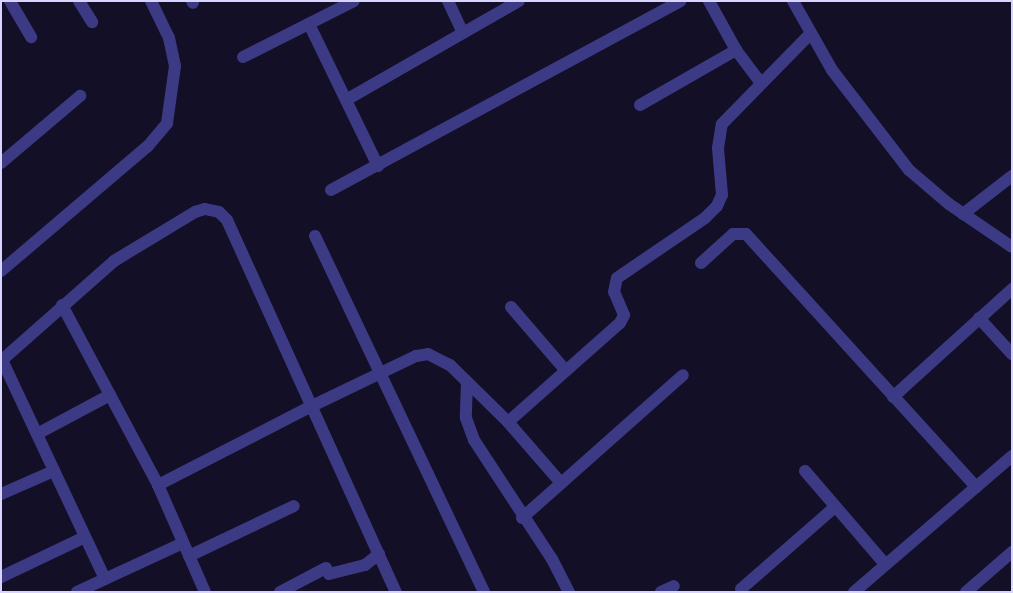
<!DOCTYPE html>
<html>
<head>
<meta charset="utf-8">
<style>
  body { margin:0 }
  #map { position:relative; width:1013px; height:593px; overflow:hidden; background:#130f26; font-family:"Alegreya Sans",sans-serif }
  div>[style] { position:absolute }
  .minor>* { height:12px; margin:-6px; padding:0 6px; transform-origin:6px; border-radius:6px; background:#3d3a85 }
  span { translate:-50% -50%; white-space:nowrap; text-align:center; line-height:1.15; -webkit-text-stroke:5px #130f26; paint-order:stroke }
  .frame { position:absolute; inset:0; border:2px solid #d9d4ff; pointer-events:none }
</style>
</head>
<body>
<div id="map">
  <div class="minor">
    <div style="left:10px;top:1px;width:42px;rotate:59.7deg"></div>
    <div style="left:79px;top:1px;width:25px;rotate:58deg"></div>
    <div style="left:192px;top:1px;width:2px;rotate:63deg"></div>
    <div style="left:448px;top:1px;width:35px;rotate:65deg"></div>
    <div style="left:793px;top:1px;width:79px;rotate:60.5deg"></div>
    <div style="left:832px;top:70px;width:126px;rotate:52.4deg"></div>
    <div style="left:909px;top:170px;width:52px;rotate:40.4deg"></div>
    <div style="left:949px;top:204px;width:76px;rotate:34.3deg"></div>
    <div style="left:309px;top:24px;width:158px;rotate:64.1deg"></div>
    <div style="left:736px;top:50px;width:40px;rotate:53deg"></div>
    <div style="left:243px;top:57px;width:124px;rotate:-26.8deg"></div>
    <div style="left:346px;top:100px;width:199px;rotate:-29.8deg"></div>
    <div style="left:640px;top:105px;width:111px;rotate:-29.8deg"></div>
    <div style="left:736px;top:50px;width:56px;rotate:-118.9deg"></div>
    <div style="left:1px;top:163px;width:104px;rotate:-40.3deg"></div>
    <div style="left:331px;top:190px;width:397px;rotate:-28.4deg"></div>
    <div style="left:963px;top:214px;width:62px;rotate:-37.8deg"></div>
    <div style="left:315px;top:236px;width:394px;rotate:64.6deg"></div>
    <div style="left:701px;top:263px;width:43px;rotate:-42.2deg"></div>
    <div style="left:733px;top:234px;width:13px"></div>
    <div style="left:746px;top:234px;width:342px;rotate:47.7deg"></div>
    <div style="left:1px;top:271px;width:193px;rotate:-40.4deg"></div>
    <div style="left:148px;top:146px;width:30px;rotate:-50deg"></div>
    <div style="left:167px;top:123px;width:58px;rotate:-82deg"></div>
    <div style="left:175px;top:66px;width:29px;rotate:-102deg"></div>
    <div style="left:169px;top:38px;width:41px;rotate:-115.9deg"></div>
    <div style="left:62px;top:305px;width:204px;rotate:61.9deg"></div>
    <div style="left:158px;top:485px;width:117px;rotate:66.3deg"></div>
    <div style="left:511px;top:307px;width:84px;rotate:49.3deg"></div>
    <div style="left:979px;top:318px;width:49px;rotate:47.5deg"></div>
    <div style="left:2px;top:360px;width:242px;rotate:64.8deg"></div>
    <div style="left:1px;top:361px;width:151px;rotate:-41.5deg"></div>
    <div style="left:114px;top:261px;width:95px;rotate:-31.2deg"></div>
    <div style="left:195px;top:212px;width:10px;rotate:-17deg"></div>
    <div style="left:205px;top:209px;width:14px;rotate:12deg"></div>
    <div style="left:219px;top:212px;width:11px;rotate:45deg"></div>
    <div style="left:227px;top:220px;width:409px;rotate:65.6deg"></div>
    <div style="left:467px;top:382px;width:36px;rotate:92deg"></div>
    <div style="left:466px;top:418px;width:23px;rotate:70deg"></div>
    <div style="left:474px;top:440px;width:142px;rotate:56.8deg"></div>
    <div style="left:552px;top:559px;width:37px;rotate:63deg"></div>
    <div style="left:893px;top:397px;width:161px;rotate:-42.2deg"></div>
    <div style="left:508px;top:422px;width:149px;rotate:-41.5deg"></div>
    <div style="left:620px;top:323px;width:9px;rotate:-63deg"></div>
    <div style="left:624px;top:315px;width:25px;rotate:-113deg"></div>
    <div style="left:614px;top:292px;width:14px;rotate:-78deg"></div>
    <div style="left:617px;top:278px;width:107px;rotate:-34.3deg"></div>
    <div style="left:705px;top:218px;width:17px;rotate:-45deg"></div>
    <div style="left:717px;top:206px;width:12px;rotate:-66deg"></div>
    <div style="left:722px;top:195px;width:47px;rotate:-94.9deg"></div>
    <div style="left:718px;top:148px;width:24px;rotate:-81deg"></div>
    <div style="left:722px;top:124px;width:127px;rotate:-45.6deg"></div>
    <div style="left:37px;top:434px;width:83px;rotate:-28.1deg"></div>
    <div style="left:805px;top:471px;width:123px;rotate:49.3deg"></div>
    <div style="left:158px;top:485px;width:173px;rotate:-27.2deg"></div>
    <div style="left:312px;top:406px;width:115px;rotate:-25.7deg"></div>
    <div style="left:416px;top:356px;width:12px;rotate:-9deg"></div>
    <div style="left:428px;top:354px;width:25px;rotate:27deg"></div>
    <div style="left:450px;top:365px;width:81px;rotate:44.5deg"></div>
    <div style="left:508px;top:422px;width:81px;rotate:49deg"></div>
    <div style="left:1px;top:494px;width:58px;rotate:-23.5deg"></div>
    <div style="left:522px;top:518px;width:215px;rotate:-41.6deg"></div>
    <div style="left:189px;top:556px;width:116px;rotate:-25.5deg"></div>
    <div style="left:329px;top:574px;width:37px;rotate:-14deg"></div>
    <div style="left:365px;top:565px;width:18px;rotate:-38deg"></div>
    <div style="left:1px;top:577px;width:93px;rotate:-25.5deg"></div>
    <div style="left:741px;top:589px;width:125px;rotate:-41.1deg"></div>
    <div style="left:77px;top:592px;width:117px;rotate:-24.8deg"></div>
    <div style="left:280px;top:592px;width:52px;rotate:-27.6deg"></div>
    <div style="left:661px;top:592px;width:14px;rotate:-25deg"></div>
    <div style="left:854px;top:592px;width:208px;rotate:-40.7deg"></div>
    <div style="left:966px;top:592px;width:61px;rotate:-41deg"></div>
  </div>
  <div class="frame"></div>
</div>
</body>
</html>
